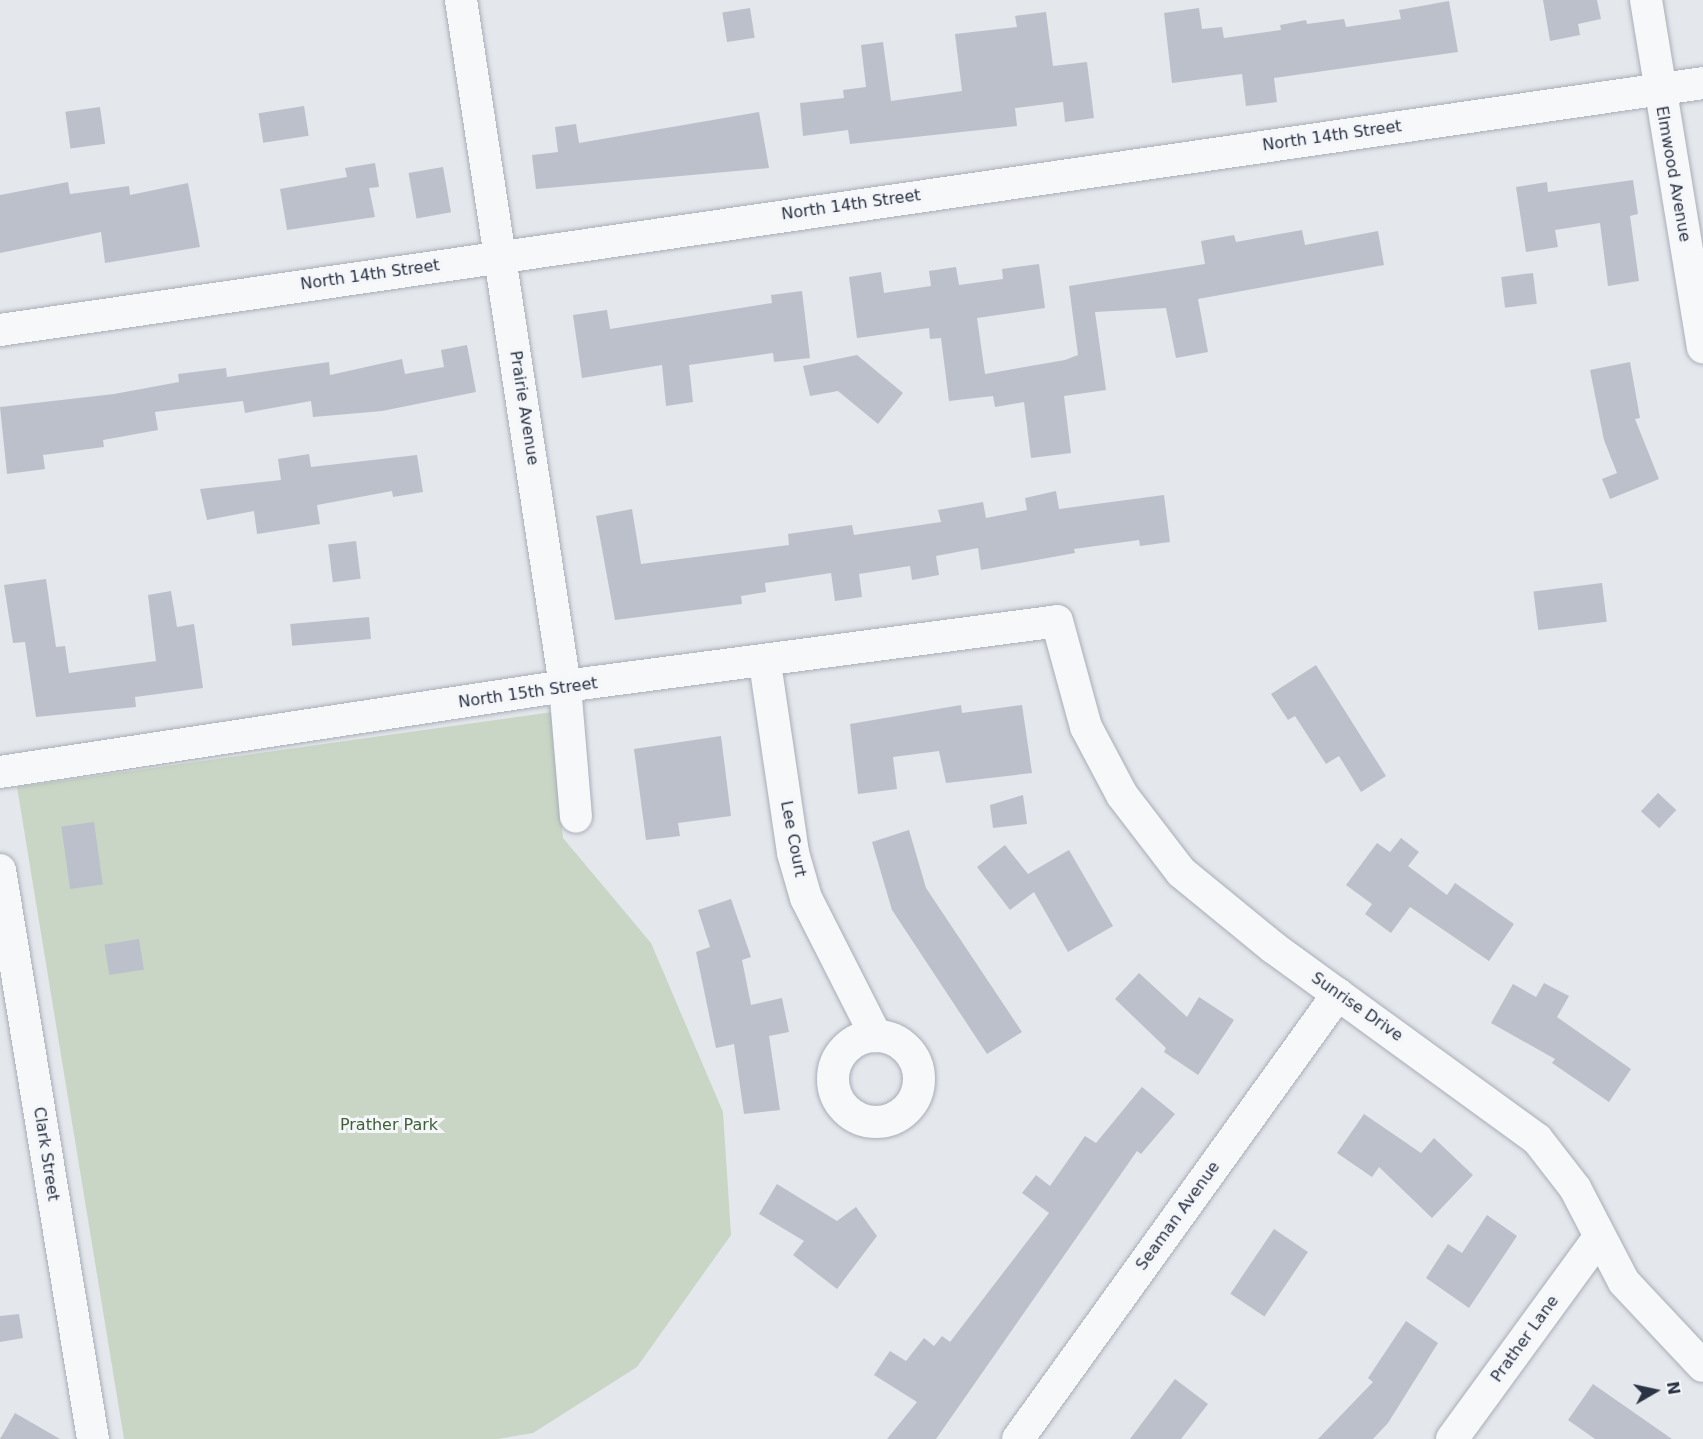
<!DOCTYPE html>
<html>
<head>
<meta charset="utf-8">
<style>
  body { margin:0 }
  #map { position:relative; width:1703px; height:1439px; overflow:hidden; background:#e4e7ec; font-family:"DejaVu Sans",sans-serif }
  div>[style] { position:absolute }
  .green>* { inset:0; background:#c9d6c5 }
  .building>* { inset:0; background:#bbc0ca; transform-origin:0 0 }
  .roads { filter:drop-shadow(0 0 2px #a9aeb7) drop-shadow(0 0 2px #a9aeb7) }
  .minor>* { height:32px; margin:-16px; padding:0 16px; transform-origin:16px; border-radius:16px; background:#f7f8fa }
  .minor>.ring { margin:-16px; padding:0; box-sizing:content-box; background:none; border:32px solid #f7f8fa; border-radius:50% }
  span { translate:-50% -50%; white-space:nowrap; text-align:center; line-height:1.15; -webkit-text-stroke:6px #f4f6f9; paint-order:stroke }
  .street-label { font-size:16px; color:#2b3445 }
  .park-label { font-size:16px; color:#3f6138 }
  .north { position:absolute; left:1625px; top:1361px; width:60px; height:60px; -webkit-text-stroke:4px #f4f6f9; paint-order:stroke; rotate:81deg; font-size:16px; font-weight:700; line-height:24px; text-align:center; color:#2b3445 }
  .north::after { content:''; display:block; margin:auto; width:21px; height:27px; background:#2b3445; clip-path:polygon(50% 0,100% 100%,50% 72%,0 100%) }
</style>
</head>
<body>
<div id="map">
  <div class="green">
    <div style="clip-path:polygon(552px 712px,563px 838px,651px 943px,723px 1112px,731px 1235px,637px 1367px,533px 1433px,498px 1439px,124px 1439px,17px 787px)"></div>
  </div>
  <div class="building">
    <div style="clip-path:polygon(1543px 0,1597px 0,1601px 19px,1578px 24px,1580px 35px,1550px 41px)"></div>
    <div style="clip-path:polygon(1449px 1px,1458px 52px,1274px 78px,1277px 102px,1246px 106px,1242px 74px,1172px 83px,1164px 13px,1199px 8px,1202px 29px,1222px 27px,1224px 38px,1281px 30px,1280px 25px,1306px 20px,1307px 24px,1344px 19px,1346px 27px,1401px 19px,1399px 10px)"></div>
    <div style="left:750px;top:8px;width:30px;height:28px;rotate:81deg"></div>
    <div style="clip-path:polygon(1046px 12px,1053px 66px,1087px 62px,1094px 118px,1065px 122px,1063px 102px,1015px 108px,1017px 126px,850px 144px,848px 130px,803px 136px,800px 103px,844px 98px,843px 90px,866px 87px,861px 45px,883px 42px,891px 101px,962px 91px,955px 34px,1017px 27px,1015px 16px)"></div>
    <div style="left:304px;top:106px;width:30px;height:46px;rotate:81deg"></div>
    <div style="left:100px;top:107px;width:37px;height:35px;rotate:82deg"></div>
    <div style="clip-path:polygon(759px 112px,769px 168px,536px 189px,532px 155px,558px 152px,555px 127px,576px 124px,579px 143px)"></div>
    <div style="clip-path:polygon(375px 163px,379px 187px,369px 188px,375px 217px,287px 230px,280px 189px,347px 177px,345px 168px)"></div>
    <div style="left:443px;top:167px;width:46px;height:35px;rotate:80deg"></div>
    <div style="clip-path:polygon(1633px 180px,1638px 214px,1630px 216px,1639px 281px,1608px 286px,1600px 223px,1555px 230px,1558px 247px,1526px 252px,1516px 187px,1547px 182px,1548px 192px)"></div>
    <div style="clip-path:polygon(68px 182px,70px 194px,129px 186px,130px 195px,188px 183px,200px 247px,105px 263px,101px 232px,0 253px,0 195px)"></div>
    <div style="clip-path:polygon(1302px 230px,1305px 245px,1378px 231px,1384px 265px,1198px 299px,1208px 352px,1176px 358px,1166px 308px,1095px 312px,1106px 390px,1064px 396px,1071px 453px,1031px 458px,1024px 402px,995px 407px,993px 396px,949px 401px,941px 338px,930px 339px,929px 328px,857px 338px,849px 277px,881px 272px,884px 293px,931px 286px,929px 271px,956px 267px,959px 285px,1003px 279px,1002px 269px,1039px 264px,1045px 308px,977px 318px,985px 374px,1065px 360px,1078px 355px,1069px 286px,1205px 264px,1201px 241px,1234px 235px,1236px 242px)"></div>
    <div style="left:1533px;top:273px;width:31px;height:32px;rotate:83deg"></div>
    <div style="clip-path:polygon(802px 291px,810px 358px,774px 362px,773px 353px,689px 365px,693px 402px,666px 406px,662px 365px,582px 378px,573px 315px,607px 310px,610px 329px,772px 303px,771px 295px)"></div>
    <div style="clip-path:polygon(467px 345px,476px 392px,382px 411px,313px 417px,311px 401px,245px 413px,243px 401px,155px 412px,158px 430px,103px 440px,104px 447px,43px 455px,45px 469px,7px 474px,0 407px,114px 394px,179px 382px,178px 374px,226px 368px,227px 377px,329px 362px,330px 375px,402px 359px,405px 374px,444px 367px,441px 350px)"></div>
    <div style="clip-path:polygon(857px 355px,903px 393px,878px 424px,838px 391px,810px 396px,803px 366px)"></div>
    <div style="clip-path:polygon(1630px 362px,1640px 418px,1635px 419px,1659px 479px,1610px 499px,1602px 479px,1617px 473px,1604px 440px,1590px 370px)"></div>
    <div style="clip-path:polygon(309px 454px,311px 467px,417px 455px,423px 492px,393px 497px,392px 491px,317px 505px,320px 524px,257px 534px,254px 511px,207px 520px,200px 489px,281px 480px,278px 459px)"></div>
    <div style="clip-path:polygon(1056px 491px,1059px 509px,1164px 495px,1170px 542px,1140px 546px,1139px 540px,1074px 549px,1075px 553px,981px 570px,978px 548px,936px 556px,939px 575px,912px 580px,910px 566px,859px 574px,862px 597px,835px 601px,831px 573px,765px 583px,766px 592px,741px 596px,742px 604px,615px 620px,596px 516px,632px 509px,641px 564px,789px 545px,788px 534px,852px 525px,854px 535px,941px 522px,938px 510px,983px 502px,986px 518px,1027px 510px,1025px 498px)"></div>
    <div style="left:356px;top:541px;width:38px;height:28px;rotate:83deg"></div>
    <div style="clip-path:polygon(46px 579px,56px 647px,65px 646px,69px 673px,156px 661px,148px 595px,171px 591px,177px 627px,194px 624px,203px 688px,135px 697px,136px 707px,36px 717px,25px 642px,13px 643px,4px 585px)"></div>
    <div style="left:1602px;top:583px;width:39px;height:69px;rotate:83deg"></div>
    <div style="left:369px;top:617px;width:22px;height:79px;rotate:85deg"></div>
    <div style="clip-path:polygon(1316px 665px,1386px 776px,1361px 792px,1339px 756px,1326px 764px,1295px 716px,1288px 720px,1271px 694px)"></div>
    <div style="clip-path:polygon(961px 705px,962px 713px,1022px 705px,1032px 773px,946px 783px,939px 751px,893px 757px,897px 789px,858px 794px,850px 724px)"></div>
    <div style="clip-path:polygon(721px 736px,731px 816px,678px 823px,680px 836px,646px 840px,634px 749px)"></div>
    <div style="left:1658px;top:793px;width:25px;height:25px;rotate:43deg"></div>
    <div style="clip-path:polygon(1023px 795px,1027px 824px,993px 828px,990px 805px)"></div>
    <div style="left:94px;top:822px;width:63px;height:33px;rotate:82deg"></div>
    <div style="clip-path:polygon(909px 830px,926px 888px,1022px 1032px,987px 1054px,892px 910px,872px 842px)"></div>
    <div style="clip-path:polygon(1401px 838px,1419px 852px,1408px 866px,1447px 895px,1455px 883px,1514px 924px,1489px 961px,1410px 907px,1391px 933px,1365px 914px,1372px 904px,1346px 885px,1377px 843px,1390px 852px)"></div>
    <div style="clip-path:polygon(1005px 845px,1028px 874px,1069px 850px,1113px 926px,1068px 952px,1034px 892px,1010px 910px,977px 867px)"></div>
    <div style="clip-path:polygon(731px 899px,751px 957px,742px 960px,751px 1005px,782px 998px,789px 1032px,769px 1036px,780px 1110px,744px 1114px,734px 1044px,716px 1048px,696px 952px,710px 947px,698px 910px)"></div>
    <div style="left:139px;top:939px;width:31px;height:35px;rotate:81deg"></div>
    <div style="clip-path:polygon(1139px 973px,1187px 1017px,1199px 997px,1234px 1020px,1198px 1075px,1164px 1052px,1166px 1048px,1115px 999px)"></div>
    <div style="clip-path:polygon(1544px 983px,1569px 996px,1557px 1017px,1631px 1069px,1609px 1102px,1552px 1063px,1555px 1059px,1491px 1023px,1513px 984px,1536px 997px)"></div>
    <div style="clip-path:polygon(1142px 1087px,1175px 1114px,1141px 1154px,1137px 1151px,936px 1439px,887px 1439px,917px 1402px,874px 1375px,890px 1351px,906px 1361px,924px 1338px,934px 1346px,942px 1336px,950px 1342px,1049px 1213px,1022px 1193px,1036px 1175px,1050px 1186px,1085px 1136px,1096px 1143px)"></div>
    <div style="clip-path:polygon(1364px 1114px,1421px 1153px,1434px 1138px,1473px 1175px,1432px 1218px,1379px 1167px,1372px 1177px,1337px 1153px)"></div>
    <div style="clip-path:polygon(777px 1184px,837px 1221px,856px 1207px,877px 1236px,837px 1289px,793px 1255px,804px 1241px,759px 1214px)"></div>
    <div style="clip-path:polygon(1487px 1215px,1517px 1236px,1469px 1308px,1426px 1278px,1448px 1244px,1462px 1253px)"></div>
    <div style="left:1274px;top:1229px;width:41px;height:78px;rotate:34deg"></div>
    <div style="clip-path:polygon(19px 1314px,23px 1338px,0 1342px,0 1316px)"></div>
    <div style="clip-path:polygon(1406px 1321px,1438px 1343px,1388px 1423px,1373px 1439px,1318px 1439px,1373px 1382px,1368px 1378px)"></div>
    <div style="clip-path:polygon(1175px 1379px,1208px 1404px,1181px 1439px,1130px 1439px)"></div>
    <div style="clip-path:polygon(1593px 1384px,1672px 1439px,1595px 1439px,1568px 1420px)"></div>
    <div style="clip-path:polygon(15px 1413px,60px 1439px,0 1439px)"></div>
  </div>
  <div class="roads">
    <div class="minor">
      <div style="left:461px;top:0;width:694px;rotate:81.38deg"></div>
      <div style="left:565px;top:686px;width:131px;rotate:85.2deg"></div>
      <div style="left:1646px;top:0;width:352px;rotate:80.7deg"></div>
      <div style="left:0;top:330px;width:1721px;rotate:-8.25deg"></div>
      <div style="left:765px;top:663px;width:192px;rotate:81.6deg"></div>
      <div style="left:793px;top:853px;width:47px;rotate:73.9deg"></div>
      <div style="left:806px;top:898px;width:155px;rotate:63.1deg"></div>
      <div style="left:0;top:772px;width:572px;rotate:-8.65deg"></div>
      <div style="left:565px;top:686px;width:496px;rotate:-7.5deg"></div>
      <div style="left:1057px;top:621px;width:110px;rotate:74.7deg"></div>
      <div style="left:1086px;top:727px;width:77px;rotate:62.1deg"></div>
      <div style="left:1122px;top:795px;width:97px;rotate:52.5deg"></div>
      <div style="left:1181px;top:872px;width:120px;rotate:39.3deg"></div>
      <div style="left:1274px;top:948px;width:325px;rotate:36deg"></div>
      <div style="left:1537px;top:1139px;width:62px;rotate:52.2deg"></div>
      <div style="left:1575px;top:1188px;width:106px;rotate:62.5deg"></div>
      <div style="left:1624px;top:1282px;width:115px;rotate:46.8deg"></div>
      <div style="left:0;top:870px;width:577px;rotate:80.72deg"></div>
      <div class="ring" style="left:833px;top:1036px;width:54px;height:54px"></div>
      <div style="left:1018px;top:1439px;width:548px;rotate:-54.28deg"></div>
      <div style="left:1452px;top:1439px;width:248px;rotate:-53.9deg"></div>
    </div>
  </div>
  <div class="street-label">
    <span style="left:1332px;top:136px;rotate:-8deg">North 14th Street</span>
    <span style="left:1673px;top:174px;rotate:80deg">Elmwood Avenue</span>
    <span style="left:851px;top:205px;rotate:-8deg">North 14th Street</span>
    <span style="left:370px;top:275px;rotate:-8deg">North 14th Street</span>
    <span style="left:524px;top:408px;rotate:81deg">Prairie Avenue</span>
    <span style="left:528px;top:693px;rotate:-8deg">North 15th Street</span>
    <span style="left:793px;top:839px;rotate:79deg">Lee Court</span>
    <span style="left:1357px;top:1007px;rotate:35deg">Sunrise Drive</span>
    <span style="left:46px;top:1154px;rotate:81deg">Clark Street</span>
    <span style="left:1178px;top:1216px;rotate:-54deg">Seaman Avenue</span>
    <span style="left:1525px;top:1339px;rotate:-54deg">Prather Lane</span>
  </div>
  <div class="park-label">
    <span style="left:389px;top:1125px">Prather Park</span>
  </div>
  <div class="north">N</div>
</div>
</body>
</html>
